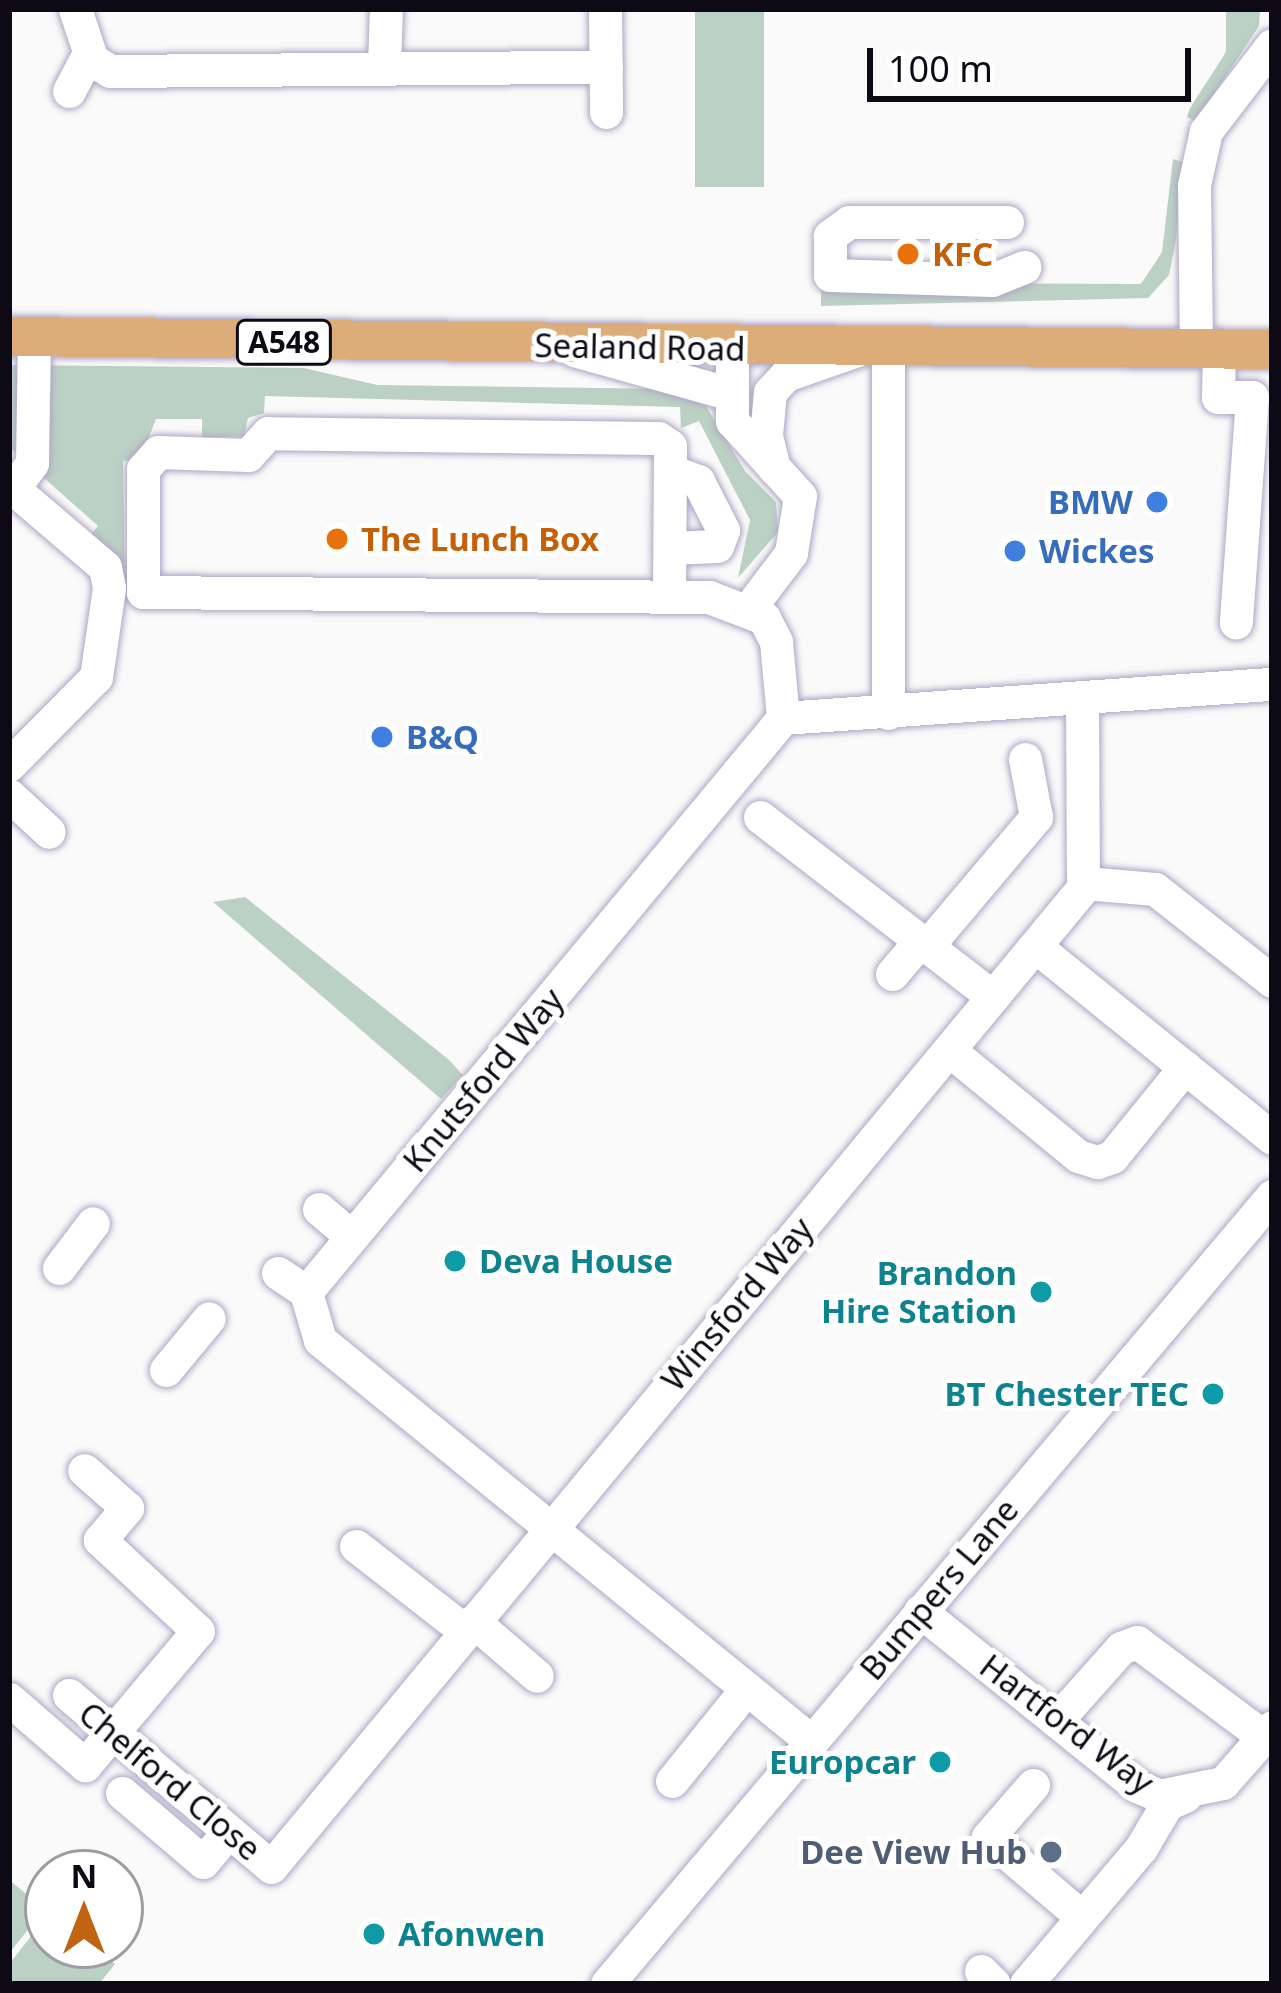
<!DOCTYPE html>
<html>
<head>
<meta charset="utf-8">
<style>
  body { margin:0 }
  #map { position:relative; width:1281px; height:1993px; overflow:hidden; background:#fafafa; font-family:"Noto Sans",sans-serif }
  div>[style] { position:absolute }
  .green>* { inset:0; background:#bbd1c4; transform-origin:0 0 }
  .roads { filter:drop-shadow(0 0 3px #aea7c7) drop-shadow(0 0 3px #aea7c7) }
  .minor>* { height:33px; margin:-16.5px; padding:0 16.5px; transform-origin:16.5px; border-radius:16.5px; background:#fff }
  .major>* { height:39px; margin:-19.5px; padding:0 19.5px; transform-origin:19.5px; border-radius:19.5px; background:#ddad79 }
  .dots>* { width:33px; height:33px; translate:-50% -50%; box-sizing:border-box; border:6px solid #fff; border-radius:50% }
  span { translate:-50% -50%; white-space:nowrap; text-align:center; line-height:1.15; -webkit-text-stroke:10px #fff; paint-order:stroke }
  .shield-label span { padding:3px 9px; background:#fff; border:3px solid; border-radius:9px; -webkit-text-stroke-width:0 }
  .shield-label { font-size:30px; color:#0d0a15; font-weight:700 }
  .food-label { font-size:33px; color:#c56008; font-weight:700 }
  .left { translate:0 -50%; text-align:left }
  .street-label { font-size:33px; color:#0d0a15 }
  .shop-label { font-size:33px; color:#366cbe; font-weight:700 }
  .right { translate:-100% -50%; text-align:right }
  .culture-label { font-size:33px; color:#0d838f; font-weight:700 }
  .service-label { font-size:33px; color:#4e5e75; font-weight:700 }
  .frame { position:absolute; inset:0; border:12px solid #0d0a15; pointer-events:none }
  .north { position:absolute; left:24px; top:1849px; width:120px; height:120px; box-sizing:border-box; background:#fff; border:3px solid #9e9da1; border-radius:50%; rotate:0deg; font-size:33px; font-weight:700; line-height:48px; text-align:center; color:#0d0a15 }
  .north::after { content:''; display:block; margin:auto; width:42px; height:54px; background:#c06412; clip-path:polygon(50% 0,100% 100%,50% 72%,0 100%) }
  .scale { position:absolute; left:867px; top:48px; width:324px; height:54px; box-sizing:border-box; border:6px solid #0d0a15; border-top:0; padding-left:15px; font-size:36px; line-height:42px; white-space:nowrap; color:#0d0a15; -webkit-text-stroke:9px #fff; paint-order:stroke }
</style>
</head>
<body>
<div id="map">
  <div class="green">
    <div style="left:695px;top:9px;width:69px;height:178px"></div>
    <div style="clip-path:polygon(1226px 9px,1260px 9px,1259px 26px,1196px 121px,1187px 117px,1190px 108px,1226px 52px)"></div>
    <div style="clip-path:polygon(1173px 159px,1183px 162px,1176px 240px,1169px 275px,1148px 298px,821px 306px,821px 283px,1141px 284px,1162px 252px)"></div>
    <div style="clip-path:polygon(9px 365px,304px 368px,377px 385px,672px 389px,706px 406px,745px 471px,776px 502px,778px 532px,738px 578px,750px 520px,699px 421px,681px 428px,680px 407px,265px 396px,264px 413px,248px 418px,244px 436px,202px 438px,202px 419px,156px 419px,140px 460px,123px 461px,125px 596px,88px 538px,98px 526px,9px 447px)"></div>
    <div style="clip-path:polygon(245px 897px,448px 1059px,463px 1075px,441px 1099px,213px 902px)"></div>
    <div style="clip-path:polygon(9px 1880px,45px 1909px,9px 1953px)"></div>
    <div style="clip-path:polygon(48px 1915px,48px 1945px,92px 1945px,115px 1964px,99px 1984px,9px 1984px,9px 1964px)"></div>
  </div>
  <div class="roads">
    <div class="minor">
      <div style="left:75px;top:9px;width:54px;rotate:71.6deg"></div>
      <div style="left:92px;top:60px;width:21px;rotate:31deg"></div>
      <div style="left:110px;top:71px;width:496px;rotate:-0.5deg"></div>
      <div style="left:605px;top:9px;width:103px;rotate:89.4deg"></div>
      <div style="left:384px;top:65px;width:56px;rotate:-88deg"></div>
      <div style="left:69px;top:91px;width:41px;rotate:-62.2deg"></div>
      <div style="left:1007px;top:222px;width:158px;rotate:180deg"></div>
      <div style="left:849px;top:222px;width:24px;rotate:144deg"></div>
      <div style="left:830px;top:236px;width:39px;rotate:90deg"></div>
      <div style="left:830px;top:275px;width:162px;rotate:1.8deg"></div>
      <div style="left:992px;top:280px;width:35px;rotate:-22deg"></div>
      <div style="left:1196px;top:348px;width:163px;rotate:-90.7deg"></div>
      <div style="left:1194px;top:185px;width:55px;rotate:-77.5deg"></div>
      <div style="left:1206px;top:131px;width:108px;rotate:-52.5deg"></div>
      <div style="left:732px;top:349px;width:72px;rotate:90deg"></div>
      <div style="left:732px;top:421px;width:101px;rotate:47.8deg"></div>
      <div style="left:800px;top:496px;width:58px;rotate:99deg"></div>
      <div style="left:791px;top:553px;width:68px;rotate:127.2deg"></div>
      <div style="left:888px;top:349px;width:364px;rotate:90deg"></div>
      <div style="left:1219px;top:349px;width:48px;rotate:91.2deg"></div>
      <div style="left:1218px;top:397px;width:34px"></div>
      <div style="left:1252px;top:397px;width:226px;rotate:94.1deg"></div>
      <div style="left:574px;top:350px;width:160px;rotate:15.6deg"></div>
      <div style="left:774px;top:468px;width:34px;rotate:-104deg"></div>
      <div style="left:766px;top:435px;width:43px;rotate:-84.7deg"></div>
      <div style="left:770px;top:392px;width:23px;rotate:-47deg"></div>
      <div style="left:786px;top:375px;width:75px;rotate:-19.4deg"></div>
      <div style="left:9px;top:485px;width:126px;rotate:40.5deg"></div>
      <div style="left:105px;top:567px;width:21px;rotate:79deg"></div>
      <div style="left:109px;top:588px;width:90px;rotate:98.3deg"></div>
      <div style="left:96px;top:677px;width:124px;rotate:134.7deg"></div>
      <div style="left:13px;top:489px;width:32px;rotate:-54deg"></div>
      <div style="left:32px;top:463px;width:126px;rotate:-89.1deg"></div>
      <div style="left:670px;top:548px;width:47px;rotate:-2.4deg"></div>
      <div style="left:717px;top:546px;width:17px;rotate:-69deg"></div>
      <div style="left:723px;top:530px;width:55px;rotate:-117deg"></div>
      <div style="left:698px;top:481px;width:30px;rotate:-160deg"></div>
      <div style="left:669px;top:597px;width:151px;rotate:-89.6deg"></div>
      <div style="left:670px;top:446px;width:14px;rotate:-146deg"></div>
      <div style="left:658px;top:438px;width:390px;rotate:-179.3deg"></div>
      <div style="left:268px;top:433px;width:30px;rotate:132deg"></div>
      <div style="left:248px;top:455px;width:90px;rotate:-178.1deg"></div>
      <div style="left:158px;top:452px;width:23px;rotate:131deg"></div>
      <div style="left:143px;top:469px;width:123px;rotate:90deg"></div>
      <div style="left:143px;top:592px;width:566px;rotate:0.51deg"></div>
      <div style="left:709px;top:597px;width:59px;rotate:20.9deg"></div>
      <div style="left:764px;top:618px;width:27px;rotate:63deg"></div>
      <div style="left:776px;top:642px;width:76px;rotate:84.7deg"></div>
      <div style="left:9px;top:795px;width:54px;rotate:42.8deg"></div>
      <div style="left:760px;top:817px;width:294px;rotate:37.7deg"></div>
      <div style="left:1085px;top:883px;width:70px;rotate:4.9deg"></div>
      <div style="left:1155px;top:889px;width:149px;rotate:38.2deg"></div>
      <div style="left:927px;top:946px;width:169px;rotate:-49.8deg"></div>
      <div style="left:1036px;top:817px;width:59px;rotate:-100.7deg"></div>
      <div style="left:1035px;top:946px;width:305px;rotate:39deg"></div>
      <div style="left:892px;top:974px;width:43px;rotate:-49.7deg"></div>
      <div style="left:949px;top:1050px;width:167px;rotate:39.4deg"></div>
      <div style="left:1078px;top:1156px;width:20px;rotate:18deg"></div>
      <div style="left:1097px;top:1162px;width:16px;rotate:-18deg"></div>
      <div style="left:1112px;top:1157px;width:116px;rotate:-51deg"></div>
      <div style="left:319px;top:1209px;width:43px;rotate:40.3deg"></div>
      <div style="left:59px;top:1268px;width:56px;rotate:-52.9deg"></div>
      <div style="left:278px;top:1273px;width:34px;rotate:34deg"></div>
      <div style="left:166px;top:1370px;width:67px;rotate:-50.4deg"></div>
      <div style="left:356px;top:1546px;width:138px;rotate:37.9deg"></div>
      <div style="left:920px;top:1611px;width:279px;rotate:38.9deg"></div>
      <div style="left:1137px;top:1786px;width:24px;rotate:24deg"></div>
      <div style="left:1159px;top:1796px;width:65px;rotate:-11.5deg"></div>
      <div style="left:1223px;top:1783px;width:74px;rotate:-48.8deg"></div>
      <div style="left:473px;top:1621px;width:84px;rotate:40.7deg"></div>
      <div style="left:69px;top:1695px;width:265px;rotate:40.4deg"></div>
      <div style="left:271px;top:1867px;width:1272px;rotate:-50.33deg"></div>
      <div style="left:1083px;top:888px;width:190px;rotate:-90.3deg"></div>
      <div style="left:9px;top:1699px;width:101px;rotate:41deg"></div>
      <div style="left:85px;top:1765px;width:175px;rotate:-49.9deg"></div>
      <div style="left:198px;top:1631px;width:134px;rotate:-137.1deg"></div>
      <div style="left:100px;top:1540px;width:42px;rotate:-49.8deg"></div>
      <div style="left:127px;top:1508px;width:57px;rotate:-138.5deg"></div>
      <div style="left:1056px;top:1721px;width:98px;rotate:-48.3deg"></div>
      <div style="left:1121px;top:1648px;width:17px;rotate:-21deg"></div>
      <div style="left:1137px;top:1642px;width:159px;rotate:36.8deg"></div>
      <div style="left:811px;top:1741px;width:634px;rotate:-140.76deg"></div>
      <div style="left:320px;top:1340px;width:50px;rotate:-106.3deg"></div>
      <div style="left:306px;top:1292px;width:746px;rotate:-50.27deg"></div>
      <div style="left:783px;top:718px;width:490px;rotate:-4deg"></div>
      <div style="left:672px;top:1781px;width:119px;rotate:-51.1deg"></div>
      <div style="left:1033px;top:1785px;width:69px;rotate:130.9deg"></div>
      <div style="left:988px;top:1837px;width:123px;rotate:40.4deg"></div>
      <div style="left:122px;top:1793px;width:106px;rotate:40.4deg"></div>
      <div style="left:203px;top:1862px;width:40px;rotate:-50deg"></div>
      <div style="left:981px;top:1971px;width:18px;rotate:45deg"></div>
      <div style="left:607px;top:1984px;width:1031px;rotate:-49.84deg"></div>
      <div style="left:1026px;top:1984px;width:178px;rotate:-49.8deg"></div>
      <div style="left:1141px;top:1848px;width:51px;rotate:-59.4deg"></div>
      <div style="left:1167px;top:1804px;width:20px;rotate:-24deg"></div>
    </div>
    <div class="major">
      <div style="left:9px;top:336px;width:1263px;rotate:0.59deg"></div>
    </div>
  </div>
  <div class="dots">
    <div style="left:908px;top:254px;background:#e8710a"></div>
    <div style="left:1157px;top:502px;background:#3f7fe0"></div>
    <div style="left:337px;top:539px;background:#e8710a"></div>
    <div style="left:1015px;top:551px;background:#3f7fe0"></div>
    <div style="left:382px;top:737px;background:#3f7fe0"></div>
    <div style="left:455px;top:1261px;background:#0f9aa8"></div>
    <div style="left:1041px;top:1292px;background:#0f9aa8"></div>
    <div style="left:1213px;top:1394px;background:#0f9aa8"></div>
    <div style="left:940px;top:1762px;background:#0f9aa8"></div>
    <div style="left:1051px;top:1852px;background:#5c6f8a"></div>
    <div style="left:374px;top:1934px;background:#0f9aa8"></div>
  </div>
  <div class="shield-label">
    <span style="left:284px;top:342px">A548</span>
  </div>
  <div class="food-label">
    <span class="left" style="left:932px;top:254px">KFC</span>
    <span class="left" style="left:361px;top:539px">The Lunch Box</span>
  </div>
  <div class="street-label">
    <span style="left:640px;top:347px;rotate:1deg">Sealand Road</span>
    <span style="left:483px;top:1080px;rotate:-50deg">Knutsford Way</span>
    <span style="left:737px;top:1304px;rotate:-50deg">Winsford Way</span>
    <span style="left:939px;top:1589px;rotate:-50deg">Bumpers Lane</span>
    <span style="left:1067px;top:1724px;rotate:37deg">Hartford Way</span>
    <span style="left:170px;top:1781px;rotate:40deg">Chelford Close</span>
  </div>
  <div class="shop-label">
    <span class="right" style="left:1133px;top:502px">BMW</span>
    <span class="left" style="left:1039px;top:551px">Wickes</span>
    <span class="left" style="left:406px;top:737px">B&amp;Q</span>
  </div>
  <div class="culture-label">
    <span class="left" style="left:479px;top:1261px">Deva House</span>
    <span class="right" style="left:1017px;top:1292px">Brandon<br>Hire Station</span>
    <span class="right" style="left:1189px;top:1394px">BT Chester TEC</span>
    <span class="right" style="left:916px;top:1762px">Europcar</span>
    <span class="left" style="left:398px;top:1934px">Afonwen</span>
  </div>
  <div class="service-label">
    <span class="right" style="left:1027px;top:1852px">Dee View Hub</span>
  </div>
  <div class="frame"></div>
  <div class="north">N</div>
  <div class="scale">100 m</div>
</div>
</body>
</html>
